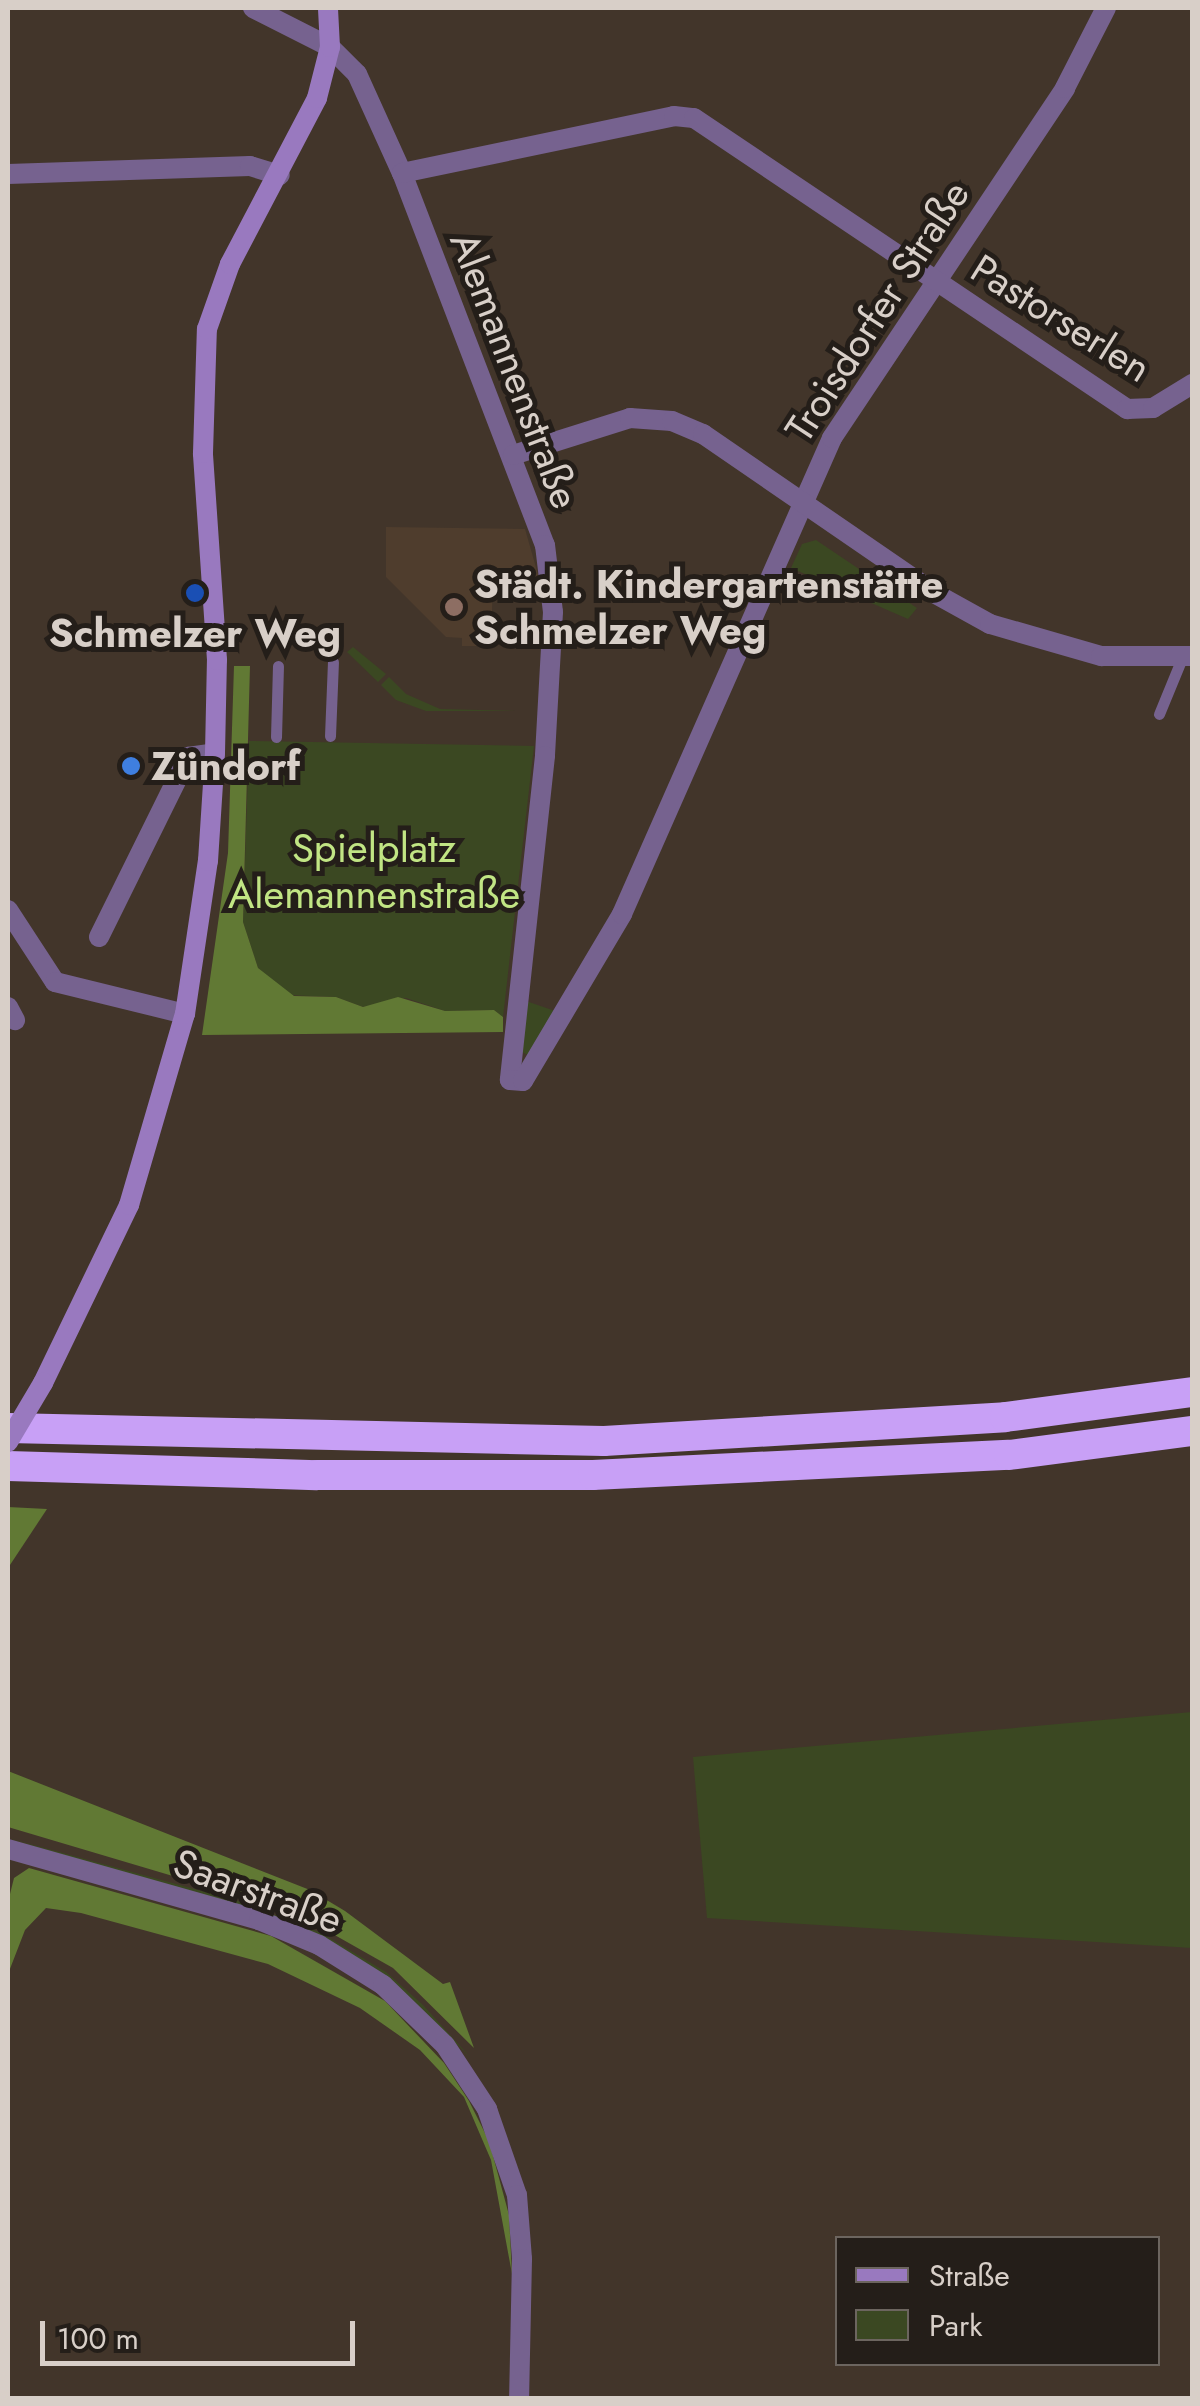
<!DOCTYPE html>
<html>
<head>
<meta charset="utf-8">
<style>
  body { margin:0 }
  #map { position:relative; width:1200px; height:2406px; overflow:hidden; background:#42352a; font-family:Jost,sans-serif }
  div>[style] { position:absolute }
  .built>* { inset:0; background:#4f3d2d }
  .green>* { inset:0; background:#3b4822 }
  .forest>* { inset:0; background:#617934 }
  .lane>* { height:11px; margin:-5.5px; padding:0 5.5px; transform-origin:5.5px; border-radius:5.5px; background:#76628f }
  .street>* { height:20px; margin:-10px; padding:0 10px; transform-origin:10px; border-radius:10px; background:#76628f }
  .secondary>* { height:20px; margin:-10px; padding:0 10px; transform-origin:10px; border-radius:10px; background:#9979bf }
  .highway>* { height:30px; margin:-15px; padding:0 15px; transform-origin:15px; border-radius:15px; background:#c8a0f6 }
  .secondary-bridge>* { height:20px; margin:-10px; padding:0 10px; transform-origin:10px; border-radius:10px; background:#9979bf }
  .dots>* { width:28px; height:28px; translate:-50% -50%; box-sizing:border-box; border:5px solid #241e19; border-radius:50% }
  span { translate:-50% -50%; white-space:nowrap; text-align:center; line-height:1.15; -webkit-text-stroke:10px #241e19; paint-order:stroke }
  .street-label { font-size:40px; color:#d8cfc8 }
  .poi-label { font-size:40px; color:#d8cfc8; font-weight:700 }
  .left { translate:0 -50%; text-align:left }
  .park-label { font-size:40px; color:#c1e584 }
  .frame { position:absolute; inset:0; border:10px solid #d8cfc8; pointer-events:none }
  .legend { position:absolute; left:835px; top:2236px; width:325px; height:130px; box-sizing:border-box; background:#241e19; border:2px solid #6c655f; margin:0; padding:12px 18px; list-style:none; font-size:30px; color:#d8cfc8 }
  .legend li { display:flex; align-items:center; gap:20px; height:50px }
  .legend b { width:50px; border:2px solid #6c655f }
  .scale { position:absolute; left:40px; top:2321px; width:315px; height:45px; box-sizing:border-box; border:5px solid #d8cfc8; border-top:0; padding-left:12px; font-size:30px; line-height:35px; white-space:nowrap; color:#d8cfc8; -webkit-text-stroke:8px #241e19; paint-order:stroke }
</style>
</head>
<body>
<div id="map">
  <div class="built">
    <div style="clip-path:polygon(386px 527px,525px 529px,539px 578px,493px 578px,491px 646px,462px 646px,462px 638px,446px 637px,386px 577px)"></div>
  </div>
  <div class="green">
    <div style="clip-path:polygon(816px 540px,917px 608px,908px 619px,791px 568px,802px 544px)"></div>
    <div style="clip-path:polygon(353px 647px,386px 674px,378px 682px,347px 652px)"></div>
    <div style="clip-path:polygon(389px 677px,406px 694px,440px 709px,516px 711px,426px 711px,396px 700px,381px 685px)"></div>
    <div style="clip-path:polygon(249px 741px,534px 746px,503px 1017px,494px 1010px,445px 1011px,406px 998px,363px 1007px,336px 997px,286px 995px,258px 968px,243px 922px)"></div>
    <div style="clip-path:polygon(526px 1001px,558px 1012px,528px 1055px,520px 1051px)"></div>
    <div style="clip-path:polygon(1192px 1712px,1192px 1948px,707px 1918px,693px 1757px)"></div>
    <div style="clip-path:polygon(8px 1838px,242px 1902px,321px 1933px,386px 1972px,423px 2005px,470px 2057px,385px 1975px,304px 1928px)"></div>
  </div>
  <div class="forest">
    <div style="clip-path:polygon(234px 666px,250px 666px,243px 922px,258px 968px,294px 996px,336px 997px,363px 1007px,398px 997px,445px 1011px,494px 1010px,503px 1017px,503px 1032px,202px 1035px,228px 853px)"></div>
    <div style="clip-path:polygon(8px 1507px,47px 1509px,8px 1568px)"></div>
    <div style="clip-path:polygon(8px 1771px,310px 1890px,345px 1911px,443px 1984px,450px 1982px,474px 2048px,393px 1968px,294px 1912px,8px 1827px)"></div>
    <div style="clip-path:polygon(29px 1868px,271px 1936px,385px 2001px,444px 2063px,469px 2101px,489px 2141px,509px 2215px,512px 2274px,491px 2160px,464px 2097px,420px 2050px,360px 2008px,268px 1964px,81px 1913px,46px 1908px,25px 1930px,8px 1974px,8px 1902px,14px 1878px)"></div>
  </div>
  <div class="lane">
    <div style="left:1159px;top:714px;width:61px;rotate:-67.7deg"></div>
    <div style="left:330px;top:736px;width:74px;rotate:-87.7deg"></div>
    <div style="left:276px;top:737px;width:71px;rotate:-88.4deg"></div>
  </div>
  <div class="street">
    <div style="left:253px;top:8px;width:86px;rotate:26.9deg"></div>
    <div style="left:330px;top:47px;width:38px;rotate:45deg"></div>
    <div style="left:357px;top:74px;width:109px;rotate:65.6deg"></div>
    <div style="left:402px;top:173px;width:399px;rotate:69deg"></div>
    <div style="left:545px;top:545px;width:67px;rotate:83.2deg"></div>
    <div style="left:553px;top:612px;width:144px;rotate:93.2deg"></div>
    <div style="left:545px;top:756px;width:326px;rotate:96.2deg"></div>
    <div style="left:510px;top:1080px;width:13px;rotate:4deg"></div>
    <div style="left:523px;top:1081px;width:194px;rotate:-59.3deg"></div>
    <div style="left:622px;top:914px;width:520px;rotate:-66.19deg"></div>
    <div style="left:832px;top:438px;width:420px;rotate:-56.3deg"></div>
    <div style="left:1065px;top:88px;width:90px;rotate:-62.9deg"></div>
    <div style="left:402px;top:173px;width:278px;rotate:-11.8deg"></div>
    <div style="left:674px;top:116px;width:20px;rotate:6deg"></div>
    <div style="left:694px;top:118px;width:522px;rotate:33.9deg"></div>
    <div style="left:1127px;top:409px;width:26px;rotate:-2deg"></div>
    <div style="left:1153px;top:408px;width:46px;rotate:-31.6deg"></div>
    <div style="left:8px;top:174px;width:242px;rotate:-1.9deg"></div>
    <div style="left:250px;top:166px;width:31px;rotate:17deg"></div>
    <div style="left:513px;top:455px;width:123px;rotate:-17.5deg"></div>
    <div style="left:630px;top:418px;width:42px;rotate:4.1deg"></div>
    <div style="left:672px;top:421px;width:34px;rotate:23deg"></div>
    <div style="left:703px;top:434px;width:280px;rotate:34.5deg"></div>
    <div style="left:934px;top:593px;width:64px;rotate:29deg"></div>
    <div style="left:990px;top:624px;width:116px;rotate:16.1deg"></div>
    <div style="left:1101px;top:656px;width:91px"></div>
    <div style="left:8px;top:910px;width:86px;rotate:56.9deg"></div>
    <div style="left:55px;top:982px;width:134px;rotate:13.8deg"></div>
    <div style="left:99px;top:937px;width:201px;rotate:-63.7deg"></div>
    <div style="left:188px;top:757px;width:27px;rotate:-8deg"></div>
    <div style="left:8px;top:1007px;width:15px;rotate:62deg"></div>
    <div style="left:8px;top:1849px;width:261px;rotate:15.8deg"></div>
    <div style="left:259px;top:1920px;width:65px;rotate:22.6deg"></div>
    <div style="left:319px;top:1945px;width:75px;rotate:32deg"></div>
    <div style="left:383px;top:1985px;width:86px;rotate:44.1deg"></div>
    <div style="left:445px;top:2045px;width:77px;rotate:56.7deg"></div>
    <div style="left:487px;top:2109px;width:91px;rotate:70.8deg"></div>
    <div style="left:517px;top:2195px;width:64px;rotate:85.5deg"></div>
    <div style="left:522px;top:2259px;width:139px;rotate:91.2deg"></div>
  </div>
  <div class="secondary">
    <div style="left:43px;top:1383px;width:198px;rotate:-64.2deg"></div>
    <div style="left:129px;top:1205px;width:199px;rotate:-73.7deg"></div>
    <div style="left:185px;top:1014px;width:155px;rotate:-81.5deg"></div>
    <div style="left:208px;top:861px;width:108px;rotate:-86.3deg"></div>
    <div style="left:215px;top:753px;width:93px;rotate:-88.8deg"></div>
    <div style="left:217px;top:660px;width:207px;rotate:-93.9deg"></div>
    <div style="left:203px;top:453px;width:124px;rotate:-88.2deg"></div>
    <div style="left:207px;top:329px;width:69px;rotate:-70.5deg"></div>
    <div style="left:230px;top:264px;width:187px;rotate:-62.3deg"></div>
    <div style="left:317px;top:98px;width:53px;rotate:-75.7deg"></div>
    <div style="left:330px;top:47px;width:39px;rotate:-93deg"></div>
  </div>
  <div class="highway">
    <div style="left:8px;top:1428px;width:596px;rotate:1.25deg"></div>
    <div style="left:604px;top:1441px;width:402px;rotate:-3.4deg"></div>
    <div style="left:1005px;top:1417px;width:189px;rotate:-7.6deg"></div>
    <div style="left:8px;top:1466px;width:309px;rotate:1.7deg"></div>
    <div style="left:317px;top:1475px;width:276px"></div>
    <div style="left:593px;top:1475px;width:416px;rotate:-2.8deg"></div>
    <div style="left:1009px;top:1455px;width:185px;rotate:-7.5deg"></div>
  </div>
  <div class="secondary-bridge">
    <div style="left:8px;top:1442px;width:69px;rotate:-59.3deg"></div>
  </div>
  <div class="dots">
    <div style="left:195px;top:593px;background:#1a4fb4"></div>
    <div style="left:454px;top:607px;background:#8d6e63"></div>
    <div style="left:131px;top:766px;background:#3f7fe0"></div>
  </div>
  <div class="street-label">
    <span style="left:877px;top:311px;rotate:-57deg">Troisdorfer Straße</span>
    <span style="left:1061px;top:318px;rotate:32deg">Pastorserlen</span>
    <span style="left:515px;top:370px;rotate:69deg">Alemannenstraße</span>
    <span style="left:258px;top:1891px;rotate:20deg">Saarstraße</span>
  </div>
  <div class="poi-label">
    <span class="left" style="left:474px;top:607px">Städt. Kindergartenstätte<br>Schmelzer Weg</span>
    <span style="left:195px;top:633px">Schmelzer Weg</span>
    <span class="left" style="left:151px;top:766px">Zündorf</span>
  </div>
  <div class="park-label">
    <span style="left:374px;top:871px">Spielplatz<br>Alemannenstraße</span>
  </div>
  <div class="frame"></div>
  <ul class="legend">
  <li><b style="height:12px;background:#9979bf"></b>Straße</li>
  <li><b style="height:28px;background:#3b4822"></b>Park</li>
  </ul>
  <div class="scale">100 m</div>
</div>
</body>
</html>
